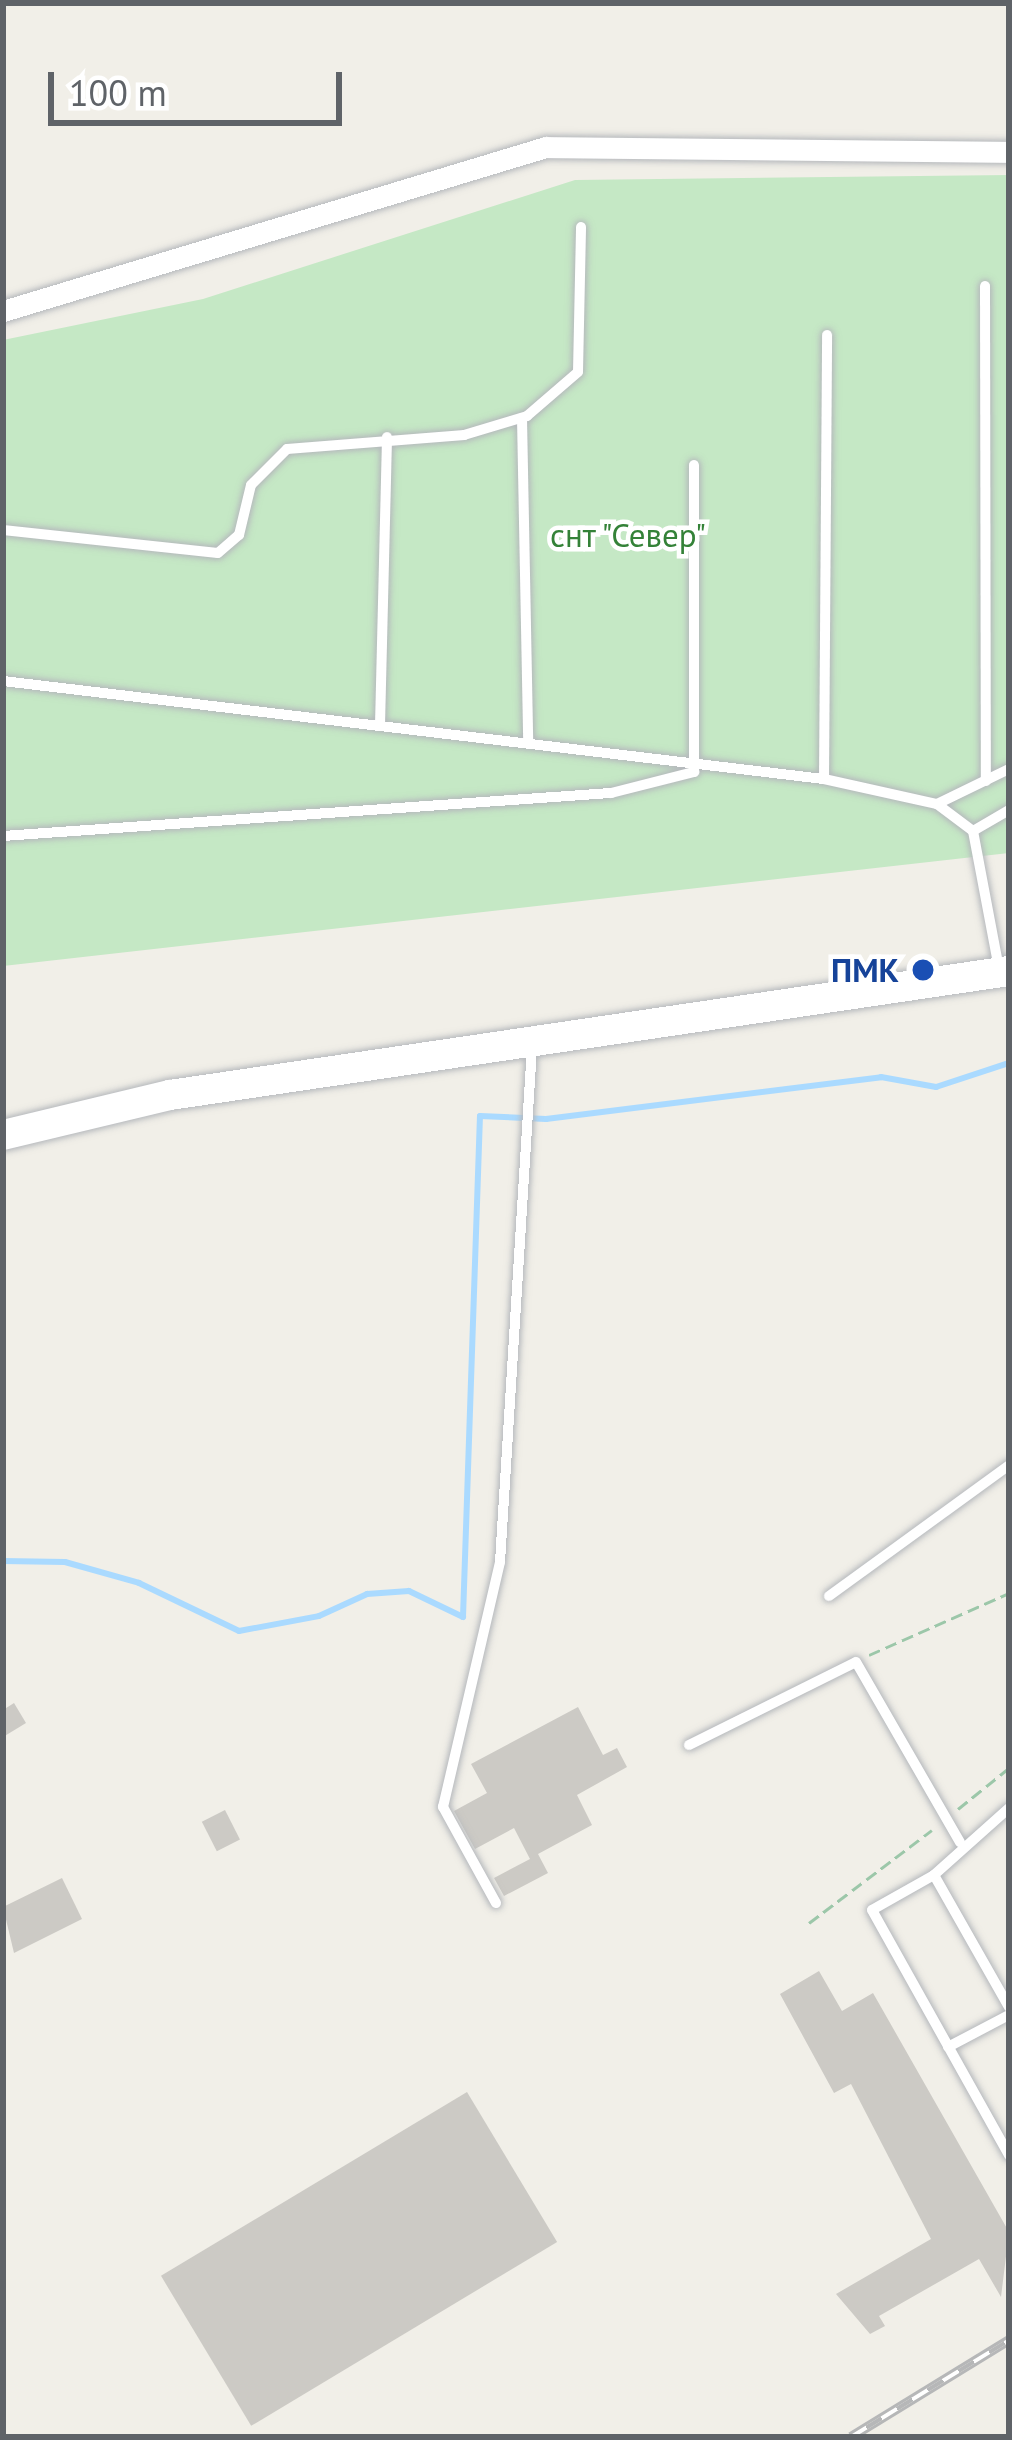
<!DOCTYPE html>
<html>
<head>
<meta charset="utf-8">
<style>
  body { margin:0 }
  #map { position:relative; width:1012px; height:2440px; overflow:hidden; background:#f1efe8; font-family:"PT Sans",sans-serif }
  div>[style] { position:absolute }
  .green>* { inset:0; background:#c5e8c5 }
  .stream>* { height:6px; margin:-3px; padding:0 3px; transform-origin:3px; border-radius:3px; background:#aadaff }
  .building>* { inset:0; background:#cccac5; transform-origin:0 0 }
  .path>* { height:3px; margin-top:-1.5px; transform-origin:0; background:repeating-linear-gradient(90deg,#9cc7a9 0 12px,transparent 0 18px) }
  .roads { filter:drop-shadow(0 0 3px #b5b8bc) drop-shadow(0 0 3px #b5b8bc) }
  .lane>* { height:10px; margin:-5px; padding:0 5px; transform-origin:5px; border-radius:5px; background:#fff }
  .street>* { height:21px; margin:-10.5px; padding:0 10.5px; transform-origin:10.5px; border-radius:10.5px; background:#fff }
  .secondary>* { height:30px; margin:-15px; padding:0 15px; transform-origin:15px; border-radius:15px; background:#fff }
  .rail>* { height:10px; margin-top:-5px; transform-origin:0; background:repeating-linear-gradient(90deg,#fff 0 18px,#b6b7b8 0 36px); box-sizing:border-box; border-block:3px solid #b6b7b8 }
  .dots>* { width:33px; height:33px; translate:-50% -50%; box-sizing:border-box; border:6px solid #fff; border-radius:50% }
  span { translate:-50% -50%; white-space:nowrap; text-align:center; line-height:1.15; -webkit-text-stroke:9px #fff; paint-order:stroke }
  .park-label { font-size:33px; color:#348238 }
  .transit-label { font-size:33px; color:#164399; font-weight:700 }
  .right { translate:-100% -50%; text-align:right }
  .frame { position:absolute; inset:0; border:6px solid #5f6368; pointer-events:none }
  .scale { position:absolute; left:48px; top:72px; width:294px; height:54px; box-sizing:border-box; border:6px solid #5f6368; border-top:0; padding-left:15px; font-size:36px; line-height:42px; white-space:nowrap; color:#5f6368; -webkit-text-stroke:9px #fff; paint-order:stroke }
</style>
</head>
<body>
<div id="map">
  <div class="green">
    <div style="clip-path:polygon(1009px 175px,1009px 853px,3px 966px,3px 340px,203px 299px,575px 180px)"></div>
  </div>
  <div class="stream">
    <div style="left:3px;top:1561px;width:62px;rotate:0.9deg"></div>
    <div style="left:65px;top:1562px;width:77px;rotate:15.8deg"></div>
    <div style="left:139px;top:1583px;width:111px;rotate:25.6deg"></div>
    <div style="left:239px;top:1631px;width:81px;rotate:-10.6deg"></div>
    <div style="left:319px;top:1616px;width:53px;rotate:-24.6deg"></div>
    <div style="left:367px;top:1594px;width:42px;rotate:-4.1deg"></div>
    <div style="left:409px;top:1591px;width:60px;rotate:25.7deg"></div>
    <div style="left:463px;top:1617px;width:501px;rotate:-88.06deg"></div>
    <div style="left:480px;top:1116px;width:66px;rotate:2.6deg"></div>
    <div style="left:546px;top:1119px;width:338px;rotate:-7.1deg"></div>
    <div style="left:881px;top:1077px;width:56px;rotate:10.3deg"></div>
    <div style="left:936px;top:1087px;width:77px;rotate:-18.2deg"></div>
  </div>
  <div class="building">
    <div style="clip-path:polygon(14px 1703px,26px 1723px,3px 1737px,3px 1710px)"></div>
    <div style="clip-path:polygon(578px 1707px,603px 1755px,617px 1748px,627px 1767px,577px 1795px,592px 1825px,538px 1854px,548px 1873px,504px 1896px,494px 1878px,530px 1859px,514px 1828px,475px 1849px,454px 1811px,487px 1793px,471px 1764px)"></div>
    <div style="left:225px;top:1810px;width:33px;height:26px;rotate:63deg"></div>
    <div style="clip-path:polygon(62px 1878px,82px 1919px,14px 1953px,3px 1907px)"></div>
    <div style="clip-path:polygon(819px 1971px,842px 2011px,873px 1993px,1009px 2232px,1001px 2297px,979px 2259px,879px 2316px,885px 2326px,870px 2334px,836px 2294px,931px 2239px,851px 2084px,834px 2093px,780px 1994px)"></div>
    <div style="left:467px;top:2092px;width:175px;height:357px;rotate:59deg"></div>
  </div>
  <div class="path">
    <div style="left:869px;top:1655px;width:153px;rotate:-23.9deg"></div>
    <div style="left:958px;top:1809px;width:65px;rotate:-38.8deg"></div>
    <div style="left:809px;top:1923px;width:154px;rotate:-37.1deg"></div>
  </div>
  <div class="roads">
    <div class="lane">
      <div style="left:985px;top:286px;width:495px;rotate:89.9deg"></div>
      <div style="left:522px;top:418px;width:325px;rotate:88.9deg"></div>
      <div style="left:3px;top:530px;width:216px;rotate:6.1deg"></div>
      <div style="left:218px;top:553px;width:28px;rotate:-41deg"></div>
      <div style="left:239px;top:535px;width:51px;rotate:-76.5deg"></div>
      <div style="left:251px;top:485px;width:51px;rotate:-45deg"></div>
      <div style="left:287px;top:449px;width:178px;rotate:-4.5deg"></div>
      <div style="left:464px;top:435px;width:66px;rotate:-16.8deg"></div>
      <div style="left:527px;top:416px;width:67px;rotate:-40.8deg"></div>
      <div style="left:578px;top:372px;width:145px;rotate:-88.8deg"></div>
      <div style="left:3px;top:681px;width:827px;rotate:6.81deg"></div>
      <div style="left:824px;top:779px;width:116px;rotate:12.5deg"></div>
      <div style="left:937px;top:804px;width:45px;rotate:36.9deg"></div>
      <div style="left:973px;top:831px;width:140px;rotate:79.3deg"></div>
      <div style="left:380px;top:725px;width:288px;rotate:-88.6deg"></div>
      <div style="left:824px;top:779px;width:444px;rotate:-89.6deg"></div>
      <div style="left:937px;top:804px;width:80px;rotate:-25.9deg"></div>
      <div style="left:973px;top:831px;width:42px;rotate:-30.3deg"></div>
      <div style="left:3px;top:836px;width:610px;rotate:-4.05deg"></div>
      <div style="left:611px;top:793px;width:86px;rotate:-14.2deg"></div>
      <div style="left:694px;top:772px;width:307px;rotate:-90deg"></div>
      <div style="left:829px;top:1596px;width:223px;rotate:-36deg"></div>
      <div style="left:689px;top:1745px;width:186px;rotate:-26.4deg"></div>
      <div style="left:856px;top:1662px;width:208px;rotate:60deg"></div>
      <div style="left:1009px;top:1808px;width:101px;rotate:138.2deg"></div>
      <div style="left:934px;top:1875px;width:71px;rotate:150.6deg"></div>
      <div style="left:872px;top:1910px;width:281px;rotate:60.8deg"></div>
      <div style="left:934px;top:1875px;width:152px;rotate:60.4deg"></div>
      <div style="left:496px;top:1903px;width:110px;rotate:-118.9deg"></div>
      <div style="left:443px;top:1807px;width:252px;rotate:-76.9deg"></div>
      <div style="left:500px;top:1562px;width:515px;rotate:-86.44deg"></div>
      <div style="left:948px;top:2047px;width:69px;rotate:-27.7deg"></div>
    </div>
    <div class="street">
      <div style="left:3px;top:311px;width:567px;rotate:-16.81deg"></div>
      <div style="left:546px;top:147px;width:463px;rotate:0.6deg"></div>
    </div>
    <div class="secondary">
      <div style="left:3px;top:1135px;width:172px;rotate:-13.5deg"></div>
      <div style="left:170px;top:1095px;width:848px;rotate:-8.41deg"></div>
    </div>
  </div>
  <div class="rail">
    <div style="left:851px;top:2437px;width:185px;rotate:-31.5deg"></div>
  </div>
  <div class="dots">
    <div style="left:923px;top:970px;background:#1a4fb4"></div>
  </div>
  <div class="park-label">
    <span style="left:628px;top:535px">снт "Север"</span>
  </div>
  <div class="transit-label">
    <span class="right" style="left:899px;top:970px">ПМК</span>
  </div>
  <div class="frame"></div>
  <div class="scale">100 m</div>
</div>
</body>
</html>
